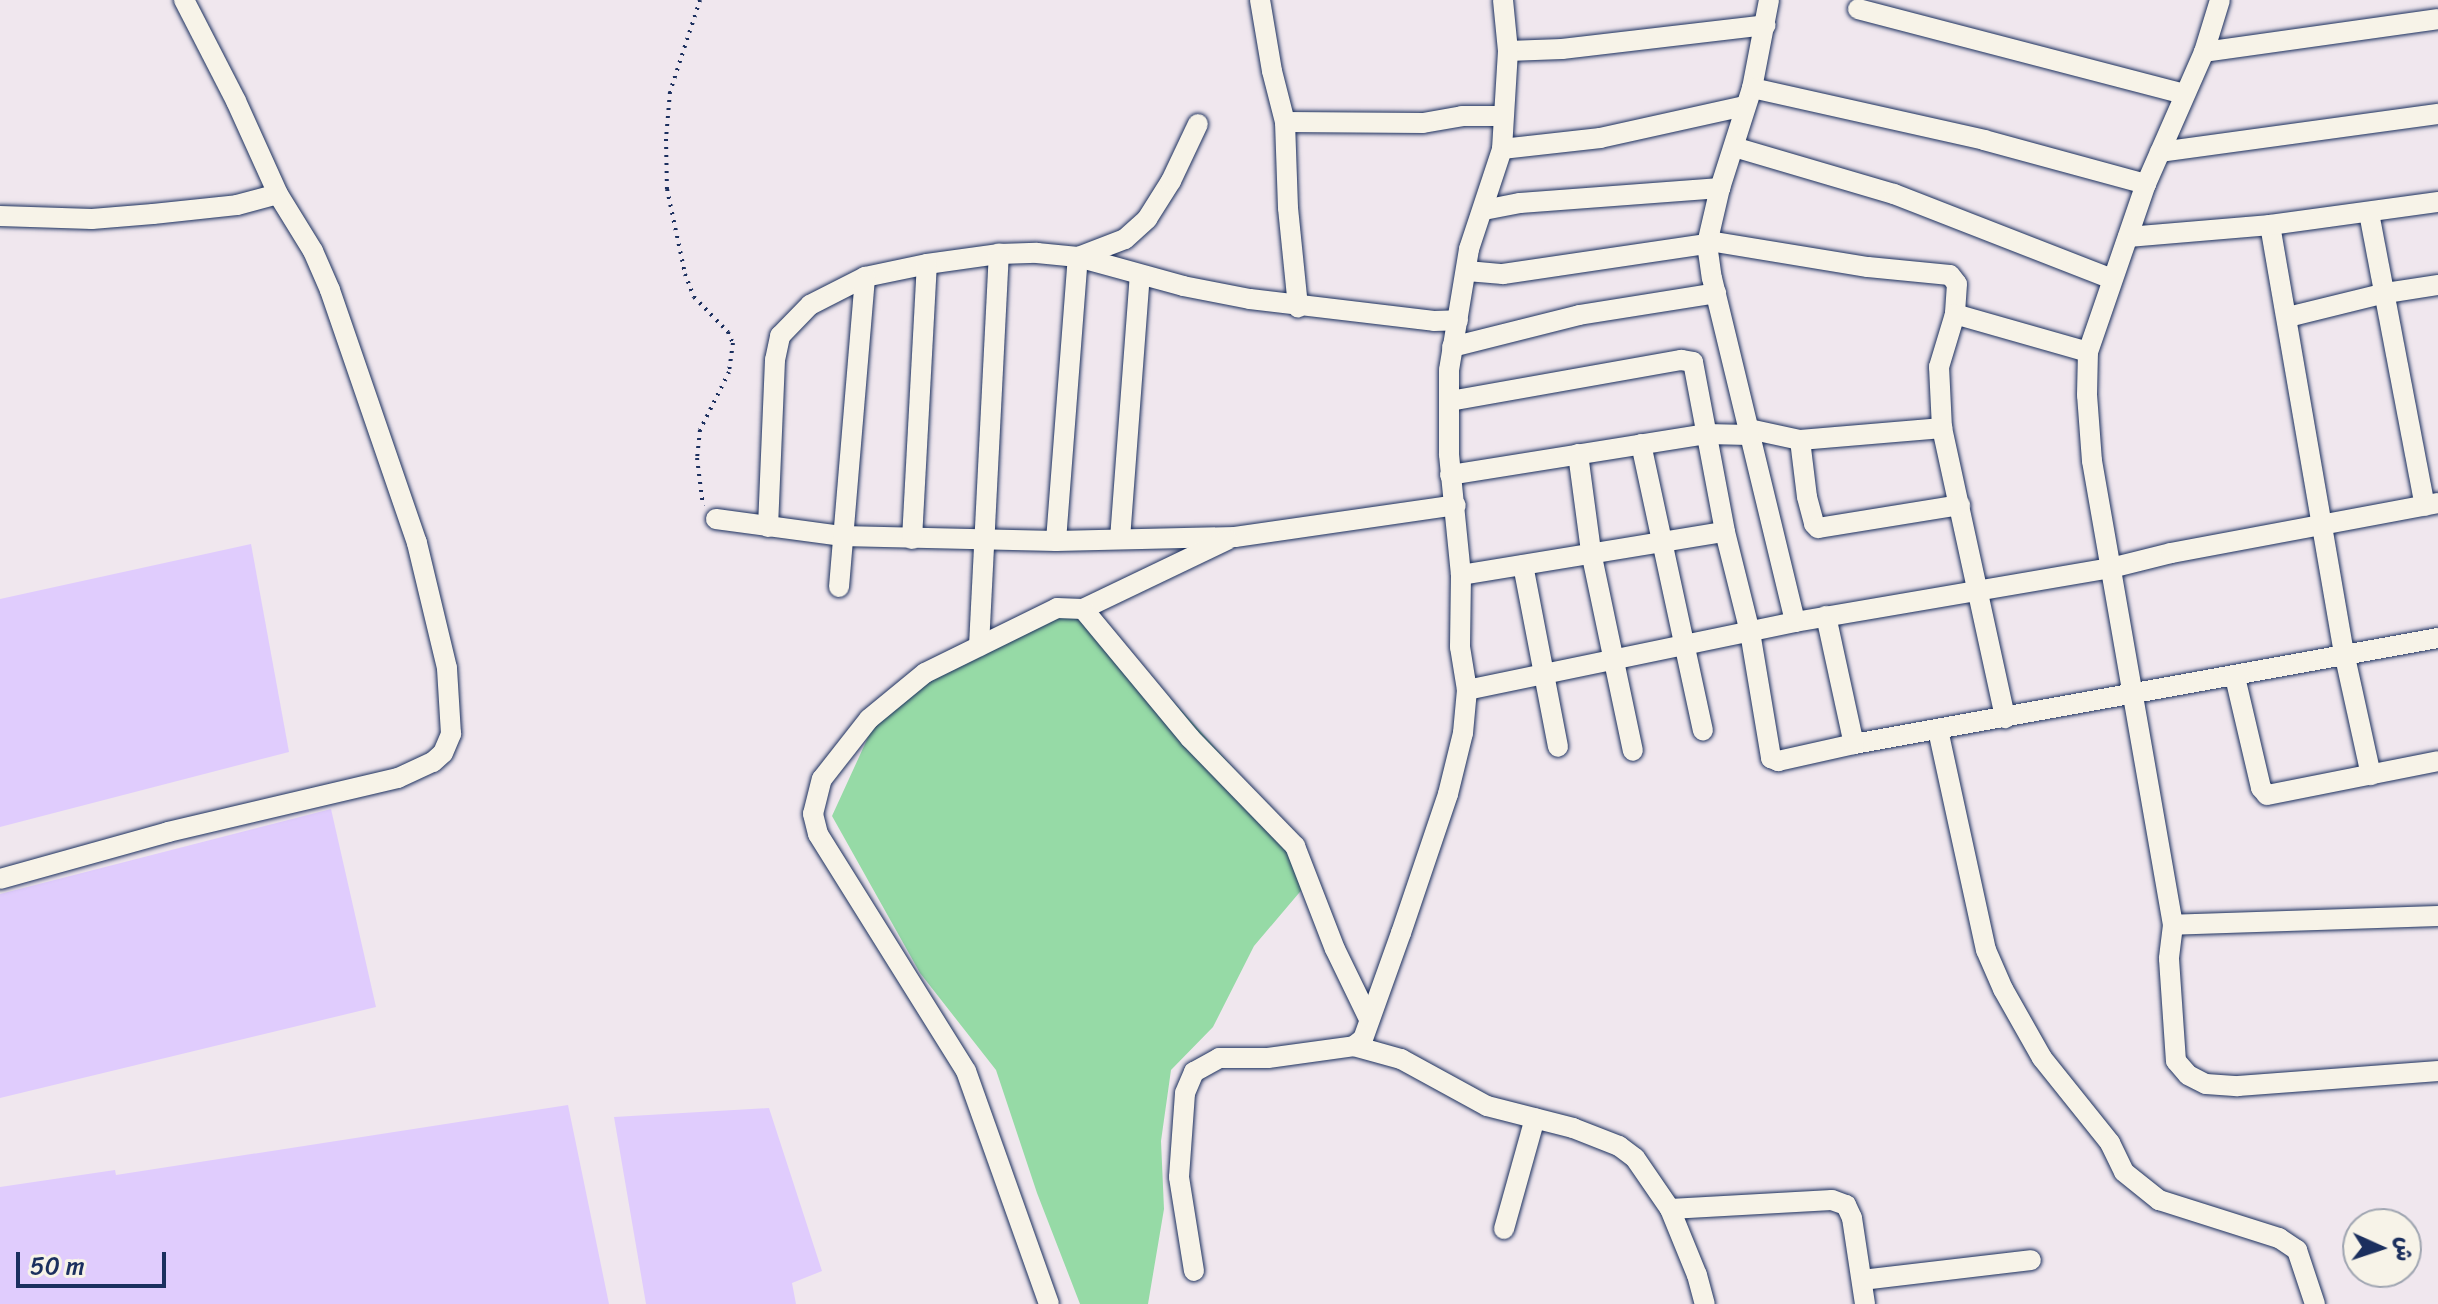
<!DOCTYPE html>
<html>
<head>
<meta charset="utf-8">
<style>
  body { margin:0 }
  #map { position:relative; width:2438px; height:1304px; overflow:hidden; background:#f0e7ee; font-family:Sriracha,"Playpen Sans Arabic",sans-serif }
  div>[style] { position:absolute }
  .green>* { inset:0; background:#96daa6 }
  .building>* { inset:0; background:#e0ccfd }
  .path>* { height:4px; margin-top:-2px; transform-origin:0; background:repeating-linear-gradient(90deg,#1b2f5e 0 2px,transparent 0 8px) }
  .roads { filter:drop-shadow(0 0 2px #1b2f5e) drop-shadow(0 0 2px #1b2f5e) }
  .minor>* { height:20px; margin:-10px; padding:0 10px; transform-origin:10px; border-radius:10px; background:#f7f3e8 }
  span { translate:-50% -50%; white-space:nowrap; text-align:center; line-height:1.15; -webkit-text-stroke:6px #f7f3e8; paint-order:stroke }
  .north { position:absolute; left:2342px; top:1208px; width:80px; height:80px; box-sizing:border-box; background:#f7f3e8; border:2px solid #9fa5b1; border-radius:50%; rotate:93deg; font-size:22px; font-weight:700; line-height:32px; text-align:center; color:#1b2f5e }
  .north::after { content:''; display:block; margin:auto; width:28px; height:36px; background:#1b2f5e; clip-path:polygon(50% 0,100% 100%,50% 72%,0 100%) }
  .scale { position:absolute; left:16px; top:1252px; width:150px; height:36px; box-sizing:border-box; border:4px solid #1b2f5e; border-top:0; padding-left:10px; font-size:24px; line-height:28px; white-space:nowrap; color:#1b2f5e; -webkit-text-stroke:6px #f7f3e8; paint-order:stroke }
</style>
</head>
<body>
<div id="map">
  <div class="green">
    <div style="clip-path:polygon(1074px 610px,1101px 621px,1302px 844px,1310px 880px,1254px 946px,1213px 1027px,1171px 1070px,1161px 1141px,1164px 1209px,1148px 1304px,1080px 1304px,1037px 1193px,996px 1070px,920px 973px,832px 816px,870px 733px,912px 686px)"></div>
  </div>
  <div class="building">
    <div style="clip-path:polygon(251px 544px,289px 752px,0 827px,0 599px)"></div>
    <div style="clip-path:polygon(331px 809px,376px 1007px,0 1098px,0 894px)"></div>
    <div style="clip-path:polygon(568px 1105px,609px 1304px,0 1304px,0 1187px,115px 1170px,116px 1175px)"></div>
    <div style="clip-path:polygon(769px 1108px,822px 1271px,792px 1283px,796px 1304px,646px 1304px,614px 1117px)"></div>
  </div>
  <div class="path">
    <div style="left:700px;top:0;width:97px;rotate:108.1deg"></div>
    <div style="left:670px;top:92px;width:47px;rotate:94.9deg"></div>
    <div style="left:666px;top:139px;width:50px;rotate:88.9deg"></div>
    <div style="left:667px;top:189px;width:87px;rotate:78deg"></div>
    <div style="left:685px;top:274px;width:25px;rotate:69deg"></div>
    <div style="left:694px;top:297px;width:49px;rotate:45.8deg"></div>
    <div style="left:728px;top:332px;width:12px;rotate:66deg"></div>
    <div style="left:733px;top:343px;width:29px;rotate:98deg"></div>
    <div style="left:729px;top:372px;width:65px;rotate:116.6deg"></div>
    <div style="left:700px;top:430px;width:28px;rotate:96deg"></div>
    <div style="left:697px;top:458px;width:48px;rotate:82.9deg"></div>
  </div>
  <div class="roads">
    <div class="minor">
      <div style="left:1260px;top:0;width:72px;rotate:80.4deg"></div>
      <div style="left:1272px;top:71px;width:53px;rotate:75.7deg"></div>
      <div style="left:1285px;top:122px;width:86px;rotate:88deg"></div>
      <div style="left:1288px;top:208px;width:100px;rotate:84.2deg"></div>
      <div style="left:1769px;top:0;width:90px;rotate:100.9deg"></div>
      <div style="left:1752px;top:88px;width:105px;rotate:107.7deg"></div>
      <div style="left:1720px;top:188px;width:57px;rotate:103.1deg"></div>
      <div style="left:1707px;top:244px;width:34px;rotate:82deg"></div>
      <div style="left:1712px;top:278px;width:354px;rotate:76.4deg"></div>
      <div style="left:1858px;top:9px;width:337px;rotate:14.6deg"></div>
      <div style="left:1508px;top:51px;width:54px;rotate:-2.1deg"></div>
      <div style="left:1562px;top:49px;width:205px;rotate:-6.7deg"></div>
      <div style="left:2204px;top:52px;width:236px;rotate:-8deg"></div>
      <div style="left:1752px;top:88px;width:238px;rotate:12.6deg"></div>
      <div style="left:1984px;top:140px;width:168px;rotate:15.2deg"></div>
      <div style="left:1285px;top:122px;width:138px;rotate:0.4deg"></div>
      <div style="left:1423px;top:123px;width:40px;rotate:-10deg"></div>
      <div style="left:1462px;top:116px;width:41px"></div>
      <div style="left:1734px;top:147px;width:167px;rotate:16.4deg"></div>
      <div style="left:1894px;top:194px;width:234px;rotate:21.3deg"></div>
      <div style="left:1502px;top:149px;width:99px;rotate:-6.4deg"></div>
      <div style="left:1600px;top:138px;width:148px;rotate:-12.5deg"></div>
      <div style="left:2160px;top:152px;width:281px;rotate:-7.8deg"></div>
      <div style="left:1484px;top:210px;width:37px;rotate:-11deg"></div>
      <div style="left:1520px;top:203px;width:201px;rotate:-4.3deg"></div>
      <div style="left:2369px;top:213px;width:298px;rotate:79.2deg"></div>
      <div style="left:0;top:216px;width:92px;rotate:1.9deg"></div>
      <div style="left:92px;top:219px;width:61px;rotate:-4.7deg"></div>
      <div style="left:153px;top:214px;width:84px;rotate:-6.1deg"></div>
      <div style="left:237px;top:205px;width:42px;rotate:-15deg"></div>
      <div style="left:2270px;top:225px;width:438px;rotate:80.2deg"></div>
      <div style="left:2345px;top:657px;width:121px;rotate:77.6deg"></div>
      <div style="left:2128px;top:237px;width:143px;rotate:-4.8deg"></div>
      <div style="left:2270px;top:225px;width:170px;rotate:-7.8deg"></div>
      <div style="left:1709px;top:241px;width:161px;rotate:9.3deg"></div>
      <div style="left:1868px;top:267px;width:82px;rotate:5.6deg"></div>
      <div style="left:1950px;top:275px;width:11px;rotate:52deg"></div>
      <div style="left:1957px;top:284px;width:30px;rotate:94deg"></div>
      <div style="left:1955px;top:314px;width:138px;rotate:15.9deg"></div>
      <div style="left:1467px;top:271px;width:36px;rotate:5deg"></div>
      <div style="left:1503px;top:274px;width:206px;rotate:-8.4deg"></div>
      <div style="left:2288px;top:317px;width:101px;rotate:-13.8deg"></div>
      <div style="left:2386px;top:293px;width:53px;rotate:-8.7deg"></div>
      <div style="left:1452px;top:347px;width:131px;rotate:-14.1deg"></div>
      <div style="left:1579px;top:315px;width:139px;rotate:-9.1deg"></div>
      <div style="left:1450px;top:401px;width:235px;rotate:-10.1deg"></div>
      <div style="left:1681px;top:360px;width:12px;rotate:9deg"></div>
      <div style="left:1693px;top:362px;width:173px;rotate:79.3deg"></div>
      <div style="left:1725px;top:532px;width:103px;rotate:76deg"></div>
      <div style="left:1750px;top:632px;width:128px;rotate:80.5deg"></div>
      <div style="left:1771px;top:758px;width:8px;rotate:23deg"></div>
      <div style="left:1778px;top:761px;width:78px;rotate:-12.6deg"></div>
      <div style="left:1854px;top:744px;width:594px;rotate:-10.29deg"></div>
      <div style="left:1942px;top:428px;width:61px;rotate:-92.8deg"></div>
      <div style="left:1939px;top:367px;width:55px;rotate:-73.2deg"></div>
      <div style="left:1749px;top:429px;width:52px;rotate:12.2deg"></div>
      <div style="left:1800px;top:440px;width:143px;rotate:-4.8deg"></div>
      <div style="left:1942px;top:428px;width:297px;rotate:77.7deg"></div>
      <div style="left:1800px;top:440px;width:57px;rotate:83deg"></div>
      <div style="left:1807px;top:497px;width:28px;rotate:75deg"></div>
      <div style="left:1814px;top:524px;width:6px;rotate:45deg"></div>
      <div style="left:1818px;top:528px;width:144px;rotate:-9.2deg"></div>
      <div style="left:1641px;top:444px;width:293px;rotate:77.8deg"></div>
      <div style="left:1578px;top:454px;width:99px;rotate:82.4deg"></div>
      <div style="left:1591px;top:552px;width:203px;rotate:78.1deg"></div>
      <div style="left:1450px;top:475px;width:259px;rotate:-9.1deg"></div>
      <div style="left:1706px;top:434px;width:43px;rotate:1.3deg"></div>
      <div style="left:716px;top:519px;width:126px;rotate:7.7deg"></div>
      <div style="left:841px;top:536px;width:215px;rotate:1.3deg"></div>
      <div style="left:1056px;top:541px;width:179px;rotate:-1.3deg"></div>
      <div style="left:1235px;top:537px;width:223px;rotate:-8.2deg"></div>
      <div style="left:768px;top:527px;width:167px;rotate:-87.6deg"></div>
      <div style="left:775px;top:360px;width:25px;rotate:-78deg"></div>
      <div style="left:780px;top:336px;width:43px;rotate:-45.9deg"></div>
      <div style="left:810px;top:305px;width:62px;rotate:-27deg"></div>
      <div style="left:865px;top:277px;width:63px;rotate:-11.8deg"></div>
      <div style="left:927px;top:264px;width:73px;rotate:-7.9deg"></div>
      <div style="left:999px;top:254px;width:38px;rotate:-2deg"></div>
      <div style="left:1037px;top:253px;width:41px;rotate:5.6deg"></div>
      <div style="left:1078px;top:257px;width:109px;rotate:15.4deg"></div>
      <div style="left:1183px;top:286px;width:68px;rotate:11deg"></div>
      <div style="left:1250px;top:299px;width:185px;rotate:6.8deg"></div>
      <div style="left:1434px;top:321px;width:24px;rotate:-2deg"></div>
      <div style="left:912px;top:539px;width:275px;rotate:-86.9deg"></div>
      <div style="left:1120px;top:539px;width:265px;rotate:-85.7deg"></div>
      <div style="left:1056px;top:541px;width:285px;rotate:-85.6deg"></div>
      <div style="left:1078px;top:257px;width:50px;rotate:-21deg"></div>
      <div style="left:1125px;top:239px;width:30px;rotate:-42deg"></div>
      <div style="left:1147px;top:219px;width:45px;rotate:-57.7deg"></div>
      <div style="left:1171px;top:181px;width:63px;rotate:-64.7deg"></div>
      <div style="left:1523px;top:565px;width:185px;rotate:79.1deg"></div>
      <div style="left:1461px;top:575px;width:267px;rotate:-9.3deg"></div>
      <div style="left:839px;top:587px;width:311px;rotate:-85.2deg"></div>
      <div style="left:1083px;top:609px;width:160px;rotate:-25.6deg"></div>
      <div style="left:1826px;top:616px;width:131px;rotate:77.7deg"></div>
      <div style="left:979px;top:646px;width:393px;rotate:-87.1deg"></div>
      <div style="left:2235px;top:677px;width:114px;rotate:76.8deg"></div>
      <div style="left:2261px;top:788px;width:9px;rotate:49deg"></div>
      <div style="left:2267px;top:795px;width:174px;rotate:-11.2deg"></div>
      <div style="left:1467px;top:690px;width:335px;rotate:-11.7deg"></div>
      <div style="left:1795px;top:622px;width:321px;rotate:-9.7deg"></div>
      <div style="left:2111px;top:568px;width:62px;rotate:-14deg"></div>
      <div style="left:2171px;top:553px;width:272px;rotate:-10.6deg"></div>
      <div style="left:1938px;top:730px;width:225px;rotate:77.7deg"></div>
      <div style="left:1986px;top:950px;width:43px;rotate:66.4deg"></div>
      <div style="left:2003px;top:989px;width:79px;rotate:60.5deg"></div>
      <div style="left:2042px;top:1058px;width:109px;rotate:51.3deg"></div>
      <div style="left:2110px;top:1143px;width:32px;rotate:64deg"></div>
      <div style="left:2124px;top:1172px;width:45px;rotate:38.7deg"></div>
      <div style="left:2159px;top:1200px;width:126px;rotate:17.6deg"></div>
      <div style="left:2279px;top:1238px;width:22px;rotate:34deg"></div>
      <div style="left:2297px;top:1250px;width:57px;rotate:71.6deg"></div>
      <div style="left:0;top:879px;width:174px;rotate:-15.6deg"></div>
      <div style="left:168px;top:832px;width:236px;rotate:-13.2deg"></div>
      <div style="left:398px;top:778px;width:38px;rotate:-25deg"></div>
      <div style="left:433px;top:762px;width:13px;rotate:-42deg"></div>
      <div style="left:443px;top:753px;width:21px;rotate:-67deg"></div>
      <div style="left:451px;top:734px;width:66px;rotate:-93.5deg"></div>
      <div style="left:447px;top:668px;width:129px;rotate:-103.5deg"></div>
      <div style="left:417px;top:543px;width:268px;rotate:-109deg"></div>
      <div style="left:330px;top:290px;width:43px;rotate:-113.6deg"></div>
      <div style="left:313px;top:251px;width:67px;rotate:-121.6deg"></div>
      <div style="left:278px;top:194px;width:102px;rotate:-114.3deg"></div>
      <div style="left:236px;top:101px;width:114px;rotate:-117.2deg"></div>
      <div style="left:2438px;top:916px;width:265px;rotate:178.1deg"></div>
      <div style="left:2173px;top:925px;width:34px;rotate:97deg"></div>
      <div style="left:2169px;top:959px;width:102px;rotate:86.1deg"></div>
      <div style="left:2176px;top:1061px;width:18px;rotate:49deg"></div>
      <div style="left:2188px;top:1075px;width:20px;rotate:27deg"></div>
      <div style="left:2206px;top:1084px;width:32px;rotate:4deg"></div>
      <div style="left:2238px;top:1086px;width:201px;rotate:-4.3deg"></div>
      <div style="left:2173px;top:925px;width:471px;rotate:-99.9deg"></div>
      <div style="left:2092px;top:461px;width:66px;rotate:-94.3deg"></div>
      <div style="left:2087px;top:395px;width:43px;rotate:-88.7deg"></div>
      <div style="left:2088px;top:352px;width:178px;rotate:-71deg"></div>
      <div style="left:2146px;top:184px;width:144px;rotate:-66.3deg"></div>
      <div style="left:2204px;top:52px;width:54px;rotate:-72.9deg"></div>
      <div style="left:1354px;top:1046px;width:11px;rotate:-38deg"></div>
      <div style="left:1363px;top:1039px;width:113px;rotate:-70.3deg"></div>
      <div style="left:1401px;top:933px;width:147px;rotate:-71.3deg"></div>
      <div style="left:1448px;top:794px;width:63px;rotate:-76.2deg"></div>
      <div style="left:1463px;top:733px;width:43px;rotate:-84.7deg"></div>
      <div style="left:1467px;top:690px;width:44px;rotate:-99.2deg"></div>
      <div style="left:1460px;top:647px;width:72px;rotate:-89.2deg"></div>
      <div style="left:1461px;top:575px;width:122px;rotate:-95.7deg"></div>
      <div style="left:1449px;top:454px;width:84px;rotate:-90deg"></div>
      <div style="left:1449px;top:370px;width:123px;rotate:-80.6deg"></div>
      <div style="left:1469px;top:249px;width:105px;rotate:-71.7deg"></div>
      <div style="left:1502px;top:149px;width:98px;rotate:-86.5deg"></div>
      <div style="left:1508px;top:51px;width:51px;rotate:-95.6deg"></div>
      <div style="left:1670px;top:1209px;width:162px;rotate:-3.2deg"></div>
      <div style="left:1832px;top:1200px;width:15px;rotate:20deg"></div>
      <div style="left:1846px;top:1205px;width:14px;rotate:65deg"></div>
      <div style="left:1852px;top:1218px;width:87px;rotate:81.4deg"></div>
      <div style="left:1504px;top:1229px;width:115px;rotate:-74.4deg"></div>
      <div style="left:1194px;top:1271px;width:95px;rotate:-99.1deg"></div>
      <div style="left:1179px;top:1177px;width:84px;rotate:-85.9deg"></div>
      <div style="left:1185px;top:1093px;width:23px;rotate:-67deg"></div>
      <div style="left:1194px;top:1072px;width:29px;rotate:-29deg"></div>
      <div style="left:1219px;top:1058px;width:49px"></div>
      <div style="left:1268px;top:1058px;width:87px;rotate:-7.9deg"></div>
      <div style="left:1354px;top:1046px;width:49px;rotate:15.5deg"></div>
      <div style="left:1401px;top:1059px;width:98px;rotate:28.7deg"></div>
      <div style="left:1487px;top:1106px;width:89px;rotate:14.3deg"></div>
      <div style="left:1573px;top:1128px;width:49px;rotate:21.4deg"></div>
      <div style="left:1619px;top:1146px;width:20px;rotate:37deg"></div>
      <div style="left:1635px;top:1158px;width:62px;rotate:55.5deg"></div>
      <div style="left:1670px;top:1209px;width:71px;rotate:67.8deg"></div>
      <div style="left:1697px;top:1275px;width:30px;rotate:75deg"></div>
      <div style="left:1862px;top:1280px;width:170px;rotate:-6.7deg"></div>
      <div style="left:1049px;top:1304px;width:247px;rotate:-109.6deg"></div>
      <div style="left:966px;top:1071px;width:279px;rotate:-122deg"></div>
      <div style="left:818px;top:834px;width:21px;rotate:-104deg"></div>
      <div style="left:813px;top:814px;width:36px;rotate:-76deg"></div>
      <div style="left:822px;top:779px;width:76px;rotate:-51.9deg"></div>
      <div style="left:869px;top:719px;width:72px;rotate:-39.4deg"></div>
      <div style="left:925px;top:673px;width:147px;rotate:-26.2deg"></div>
      <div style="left:1057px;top:608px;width:26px;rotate:2deg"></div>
      <div style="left:1083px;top:609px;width:168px;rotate:50.3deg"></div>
      <div style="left:1190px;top:738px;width:151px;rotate:45.8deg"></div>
      <div style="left:1295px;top:846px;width:110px;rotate:68.8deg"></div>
      <div style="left:1335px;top:949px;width:76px;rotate:64.1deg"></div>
    </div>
  </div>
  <div class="north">ش</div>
  <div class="scale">50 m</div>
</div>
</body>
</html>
